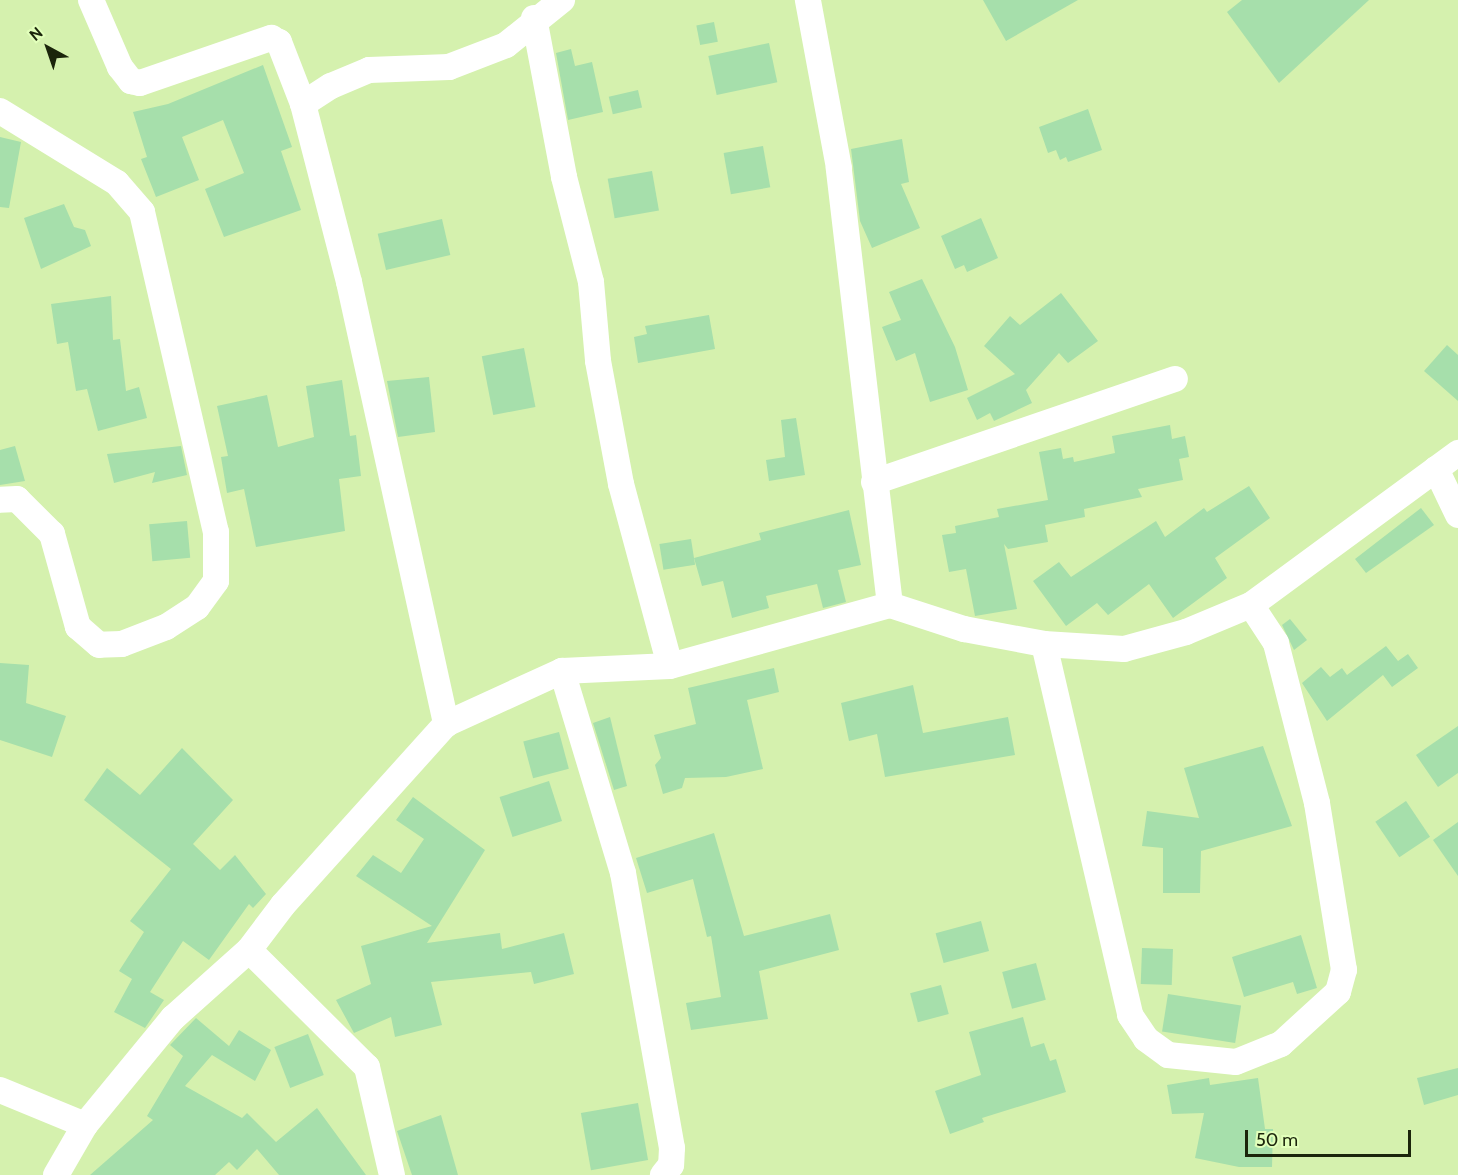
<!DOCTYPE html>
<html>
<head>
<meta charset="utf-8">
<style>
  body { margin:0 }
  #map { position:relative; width:1458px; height:1175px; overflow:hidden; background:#d5f1ae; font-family:Cabin,sans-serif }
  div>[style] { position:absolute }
  .building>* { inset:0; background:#a6dfab; transform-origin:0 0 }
  .street>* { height:26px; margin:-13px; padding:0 13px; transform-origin:13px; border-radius:13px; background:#fff }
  span { translate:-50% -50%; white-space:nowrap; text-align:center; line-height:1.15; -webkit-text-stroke:5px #e2ffbb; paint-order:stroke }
  .north { position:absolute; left:18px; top:18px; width:60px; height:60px; -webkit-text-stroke:4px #e2ffbb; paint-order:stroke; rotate:320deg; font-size:16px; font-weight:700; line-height:24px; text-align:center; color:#1b250b }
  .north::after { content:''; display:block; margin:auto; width:21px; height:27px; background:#1b250b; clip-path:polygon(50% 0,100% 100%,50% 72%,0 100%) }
  .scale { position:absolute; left:1245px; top:1130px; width:166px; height:27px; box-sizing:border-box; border:3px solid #1b250b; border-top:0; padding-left:8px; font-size:18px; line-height:21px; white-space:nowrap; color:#1b250b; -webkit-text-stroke:4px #e2ffbb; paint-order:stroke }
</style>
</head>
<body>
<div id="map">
  <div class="building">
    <div style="clip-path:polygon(983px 0,1078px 0,1006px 41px)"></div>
    <div style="clip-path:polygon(1242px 0,1369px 0,1279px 83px,1227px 12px)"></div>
    <div style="left:714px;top:22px;width:20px;height:18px;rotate:79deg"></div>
    <div style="left:769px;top:43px;width:40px;height:62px;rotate:78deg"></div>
    <div style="clip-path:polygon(571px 49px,575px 66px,592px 62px,603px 112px,568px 120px,556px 53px)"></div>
    <div style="clip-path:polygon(263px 65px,292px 147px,281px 151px,301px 210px,224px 237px,205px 189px,244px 173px,223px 120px,182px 137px,199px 180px,156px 197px,141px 159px,147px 157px,133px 112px,168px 104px)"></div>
    <div style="left:638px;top:90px;width:18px;height:30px;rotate:77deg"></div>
    <div style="clip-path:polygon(1088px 109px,1102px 150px,1068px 162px,1066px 157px,1060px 160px,1056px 150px,1048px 153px,1039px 127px)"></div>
    <div style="clip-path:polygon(0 137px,21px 142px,9px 208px,0 207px)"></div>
    <div style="clip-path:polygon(902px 139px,909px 182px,901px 184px,920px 228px,872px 248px,860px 221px,851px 149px)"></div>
    <div style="left:763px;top:146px;width:42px;height:40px;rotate:80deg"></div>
    <div style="left:652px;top:171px;width:40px;height:45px;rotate:80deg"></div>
    <div style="clip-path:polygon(64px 204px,74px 227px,85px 230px,91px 246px,41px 269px,24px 218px)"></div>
    <div style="clip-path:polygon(981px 218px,998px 258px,967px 272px,964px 265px,955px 269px,941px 236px)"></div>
    <div style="left:442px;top:219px;width:37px;height:66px;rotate:77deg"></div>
    <div style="clip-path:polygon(922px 279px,955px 347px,968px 390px,930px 402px,915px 353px,896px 361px,882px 327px,901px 320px,889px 292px)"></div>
    <div style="clip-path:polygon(1061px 293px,1098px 341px,1068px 363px,1059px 353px,1026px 390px,1032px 403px,994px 421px,990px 413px,977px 420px,967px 398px,1015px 374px,984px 346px,1010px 316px,1020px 325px)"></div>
    <div style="clip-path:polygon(111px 296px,113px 340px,120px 339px,126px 391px,139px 387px,147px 418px,98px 431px,87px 389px,76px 391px,68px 342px,57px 344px,51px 304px)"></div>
    <div style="clip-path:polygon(709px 315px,715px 349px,638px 363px,634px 337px,647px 334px,645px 326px)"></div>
    <div style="clip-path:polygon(1447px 345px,1458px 355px,1458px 401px,1424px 371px)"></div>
    <div style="left:524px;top:348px;width:60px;height:43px;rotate:79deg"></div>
    <div style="clip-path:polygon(429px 377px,435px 432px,398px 437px,387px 381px)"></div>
    <div style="clip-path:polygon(342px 380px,350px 436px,356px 435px,361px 476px,339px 479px,345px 531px,256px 547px,244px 489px,227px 493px,221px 457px,228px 456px,217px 406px,267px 395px,278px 447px,314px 437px,306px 386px)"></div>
    <div style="clip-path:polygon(796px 418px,805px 475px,769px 481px,766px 460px,785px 457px,781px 420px)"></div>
    <div style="clip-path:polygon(1170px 425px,1172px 439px,1185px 436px,1189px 457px,1179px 459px,1183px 480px,1138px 489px,1142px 497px,1084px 509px,1085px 517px,1045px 525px,1048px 542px,1008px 549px,1004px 544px,1017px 609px,975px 616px,966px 569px,949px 572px,942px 535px,956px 533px,955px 526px,999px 517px,997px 509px,1048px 500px,1039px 452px,1061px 448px,1063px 459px,1073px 457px,1074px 462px,1115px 453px,1112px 436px)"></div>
    <div style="clip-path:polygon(15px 446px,25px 481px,0 485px,0 450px)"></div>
    <div style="clip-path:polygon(181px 446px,187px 475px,152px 483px,155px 472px,114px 483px,107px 454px)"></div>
    <div style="clip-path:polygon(1249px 486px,1270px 518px,1215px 558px,1227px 578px,1173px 618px,1149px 584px,1108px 615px,1097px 603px,1066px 626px,1033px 581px,1059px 562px,1071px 577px,1156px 521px,1165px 537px,1204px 508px,1207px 512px)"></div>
    <div style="clip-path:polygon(1421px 508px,1434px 525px,1366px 573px,1355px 559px)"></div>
    <div style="clip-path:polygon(849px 510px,861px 565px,838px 570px,846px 602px,823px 608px,817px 584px,766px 596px,769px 608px,732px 618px,723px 581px,702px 586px,694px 558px,761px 540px,759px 533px)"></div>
    <div style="left:187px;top:521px;width:37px;height:38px;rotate:85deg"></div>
    <div style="left:691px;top:539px;width:26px;height:32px;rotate:81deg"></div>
    <div style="clip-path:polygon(1290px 619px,1307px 640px,1294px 650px,1282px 625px)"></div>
    <div style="clip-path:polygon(1386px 646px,1398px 661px,1408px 654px,1418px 668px,1392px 687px,1383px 675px,1327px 721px,1302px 683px,1321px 667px,1330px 677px,1342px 668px,1347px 675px)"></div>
    <div style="clip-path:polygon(0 663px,29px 665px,26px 703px,66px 716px,52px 757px,0 740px)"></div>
    <div style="clip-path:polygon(774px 668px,779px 692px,747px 700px,763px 769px,726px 777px,685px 778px,682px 788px,663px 794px,655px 765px,661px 758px,654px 735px,696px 724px,688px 688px)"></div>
    <div style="clip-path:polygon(913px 685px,923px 733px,1008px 717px,1015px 755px,885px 777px,877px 734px,849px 741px,841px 703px)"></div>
    <div style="clip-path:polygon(610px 717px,627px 786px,614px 790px,593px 723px)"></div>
    <div style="clip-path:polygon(1458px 726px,1458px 773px,1438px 787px,1416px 755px)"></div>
    <div style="left:559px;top:732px;width:38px;height:37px;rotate:75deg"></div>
    <div style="clip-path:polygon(1263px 746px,1292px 826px,1201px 851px,1200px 893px,1163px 893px,1163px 848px,1142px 846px,1147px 811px,1199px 818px,1184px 768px)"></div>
    <div style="clip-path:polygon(182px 748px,233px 800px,193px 844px,220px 870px,235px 855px,266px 894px,253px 908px,249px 904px,209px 960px,183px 941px,150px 992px,164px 1000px,145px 1028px,114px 1012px,132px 979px,119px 971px,144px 932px,130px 921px,171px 869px,84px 800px,107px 768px,140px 795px)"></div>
    <div style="left:549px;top:781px;width:42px;height:52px;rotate:72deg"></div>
    <div style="clip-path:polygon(413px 797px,485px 850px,427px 943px,500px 933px,502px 949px,564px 933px,574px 974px,534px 984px,531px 972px,431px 982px,442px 1025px,395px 1037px,391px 1017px,354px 1033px,336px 1000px,371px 984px,361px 946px,432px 926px,356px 876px,373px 855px,401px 873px,424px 839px,396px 820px)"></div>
    <div style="left:1406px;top:801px;width:43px;height:37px;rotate:56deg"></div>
    <div style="clip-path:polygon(1458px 822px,1458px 876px,1433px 840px)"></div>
    <div style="clip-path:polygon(714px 833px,744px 936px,830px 914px,839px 950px,759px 971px,768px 1019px,691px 1030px,686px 1003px,721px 997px,711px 936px,707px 937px,693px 879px,647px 893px,636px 858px)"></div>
    <div style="left:981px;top:921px;width:31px;height:47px;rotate:75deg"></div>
    <div style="clip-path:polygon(1301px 935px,1317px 988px,1297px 994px,1293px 982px,1244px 997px,1232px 957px)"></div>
    <div style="left:1142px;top:948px;width:31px;height:36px;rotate:2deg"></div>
    <div style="left:1036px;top:963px;width:38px;height:35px;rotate:75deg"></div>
    <div style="left:941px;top:985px;width:30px;height:32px;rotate:75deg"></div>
    <div style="left:1168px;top:994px;width:74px;height:38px;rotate:9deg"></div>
    <div style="clip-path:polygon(1023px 1017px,1031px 1047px,1044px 1043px,1050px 1061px,1056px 1059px,1066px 1092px,982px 1118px,984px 1122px,950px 1134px,935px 1091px,981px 1075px,969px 1032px)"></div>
    <div style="clip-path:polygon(196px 1018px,229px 1046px,239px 1030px,271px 1050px,255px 1081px,212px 1055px,185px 1086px,242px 1118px,247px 1113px,276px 1142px,317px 1108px,366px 1175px,279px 1175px,257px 1149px,237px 1170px,229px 1162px,215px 1175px,90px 1175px,153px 1120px,147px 1116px,183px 1056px,170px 1045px)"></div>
    <div style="left:308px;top:1034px;width:44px;height:36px;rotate:69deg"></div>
    <div style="clip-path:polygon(1458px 1068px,1458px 1095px,1424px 1105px,1417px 1078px)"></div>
    <div style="clip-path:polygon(1209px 1078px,1210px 1085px,1258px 1078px,1265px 1129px,1273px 1129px,1272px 1167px,1239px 1167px,1195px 1158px,1204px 1113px,1172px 1114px,1167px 1085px)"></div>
    <div style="left:638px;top:1103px;width:58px;height:58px;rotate:80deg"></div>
    <div style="clip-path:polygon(441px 1115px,458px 1175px,412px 1175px,397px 1131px)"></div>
  </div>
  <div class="street">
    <div style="left:91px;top:0;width:73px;rotate:66.6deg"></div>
    <div style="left:120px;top:67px;width:18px;rotate:52deg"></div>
    <div style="left:131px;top:81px;width:9px;rotate:13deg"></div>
    <div style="left:140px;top:83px;width:139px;rotate:-19deg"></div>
    <div style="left:271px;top:38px;width:9px;rotate:27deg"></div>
    <div style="left:279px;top:42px;width:66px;rotate:68.8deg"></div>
    <div style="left:303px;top:104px;width:184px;rotate:75.5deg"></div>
    <div style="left:349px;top:282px;width:453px;rotate:77.6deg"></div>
    <div style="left:534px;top:18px;width:162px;rotate:79.3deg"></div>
    <div style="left:564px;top:177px;width:108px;rotate:75.6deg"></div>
    <div style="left:591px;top:282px;width:79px;rotate:84.9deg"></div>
    <div style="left:598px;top:361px;width:125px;rotate:79.4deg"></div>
    <div style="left:621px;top:484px;width:188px;rotate:74.9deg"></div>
    <div style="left:303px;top:104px;width:33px;rotate:-33deg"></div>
    <div style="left:331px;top:86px;width:41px;rotate:-22.8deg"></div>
    <div style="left:369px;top:70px;width:80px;rotate:-2.1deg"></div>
    <div style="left:449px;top:67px;width:61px;rotate:-21.1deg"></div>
    <div style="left:506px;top:45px;width:72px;rotate:-38.8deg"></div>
    <div style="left:0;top:111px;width:137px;rotate:31.6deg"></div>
    <div style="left:117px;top:183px;width:38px;rotate:49deg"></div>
    <div style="left:142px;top:212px;width:328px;rotate:77deg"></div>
    <div style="left:216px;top:532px;width:49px;rotate:90deg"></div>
    <div style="left:216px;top:581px;width:32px;rotate:126deg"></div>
    <div style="left:197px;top:607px;width:37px;rotate:147deg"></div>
    <div style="left:166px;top:627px;width:47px;rotate:158.9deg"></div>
    <div style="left:122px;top:644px;width:23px;rotate:178deg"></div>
    <div style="left:99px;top:645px;width:28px;rotate:-139deg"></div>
    <div style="left:78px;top:627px;width:97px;rotate:-105.6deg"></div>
    <div style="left:52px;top:534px;width:49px;rotate:-135deg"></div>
    <div style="left:17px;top:499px;width:17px;rotate:177deg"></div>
    <div style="left:1436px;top:469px;width:51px;rotate:64.4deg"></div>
    <div style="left:874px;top:482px;width:318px;rotate:-18.9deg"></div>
    <div style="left:890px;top:605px;width:78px;rotate:18deg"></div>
    <div style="left:964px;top:629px;width:81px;rotate:10.6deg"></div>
    <div style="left:1044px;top:644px;width:80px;rotate:3.6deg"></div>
    <div style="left:1124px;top:649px;width:64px;rotate:-15.3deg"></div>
    <div style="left:1186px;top:632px;width:70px;rotate:-22.6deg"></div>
    <div style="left:1251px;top:605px;width:257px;rotate:-36.3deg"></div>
    <div style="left:1044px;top:644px;width:381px;rotate:76.9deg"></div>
    <div style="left:1130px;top:1015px;width:29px;rotate:56deg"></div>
    <div style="left:1146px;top:1039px;width:27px;rotate:36deg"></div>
    <div style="left:1168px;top:1055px;width:68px;rotate:5.9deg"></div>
    <div style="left:1236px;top:1062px;width:48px;rotate:-21.8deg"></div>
    <div style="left:1281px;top:1044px;width:77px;rotate:-42.4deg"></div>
    <div style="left:1338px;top:992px;width:23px;rotate:-75deg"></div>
    <div style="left:1344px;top:970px;width:169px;rotate:-99.2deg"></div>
    <div style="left:1317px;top:803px;width:165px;rotate:-104.4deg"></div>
    <div style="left:1276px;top:643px;width:45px;rotate:-123.3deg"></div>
    <div style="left:562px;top:671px;width:211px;rotate:73.2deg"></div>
    <div style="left:623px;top:873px;width:279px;rotate:79.9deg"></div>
    <div style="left:672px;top:1148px;width:17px;rotate:93deg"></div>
    <div style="left:671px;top:1165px;width:13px;rotate:129deg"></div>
    <div style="left:249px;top:950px;width:166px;rotate:44.8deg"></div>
    <div style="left:367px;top:1067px;width:111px;rotate:77deg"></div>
    <div style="left:0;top:1090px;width:92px;rotate:22.4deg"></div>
    <div style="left:56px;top:1175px;width:58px;rotate:-59.9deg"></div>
    <div style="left:85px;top:1125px;width:139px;rotate:-50.6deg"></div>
    <div style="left:173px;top:1018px;width:102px;rotate:-41.8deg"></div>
    <div style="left:249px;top:950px;width:56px;rotate:-52.9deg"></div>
    <div style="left:283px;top:905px;width:244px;rotate:-48deg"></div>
    <div style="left:446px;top:724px;width:128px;rotate:-24.6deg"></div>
    <div style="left:562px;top:671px;width:108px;rotate:-2.7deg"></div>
    <div style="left:670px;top:666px;width:228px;rotate:-15.5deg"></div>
    <div style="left:890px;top:605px;width:440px;rotate:-96.7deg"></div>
    <div style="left:839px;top:168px;width:171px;rotate:-100.5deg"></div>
  </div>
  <div class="north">N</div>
  <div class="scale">50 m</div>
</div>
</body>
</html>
